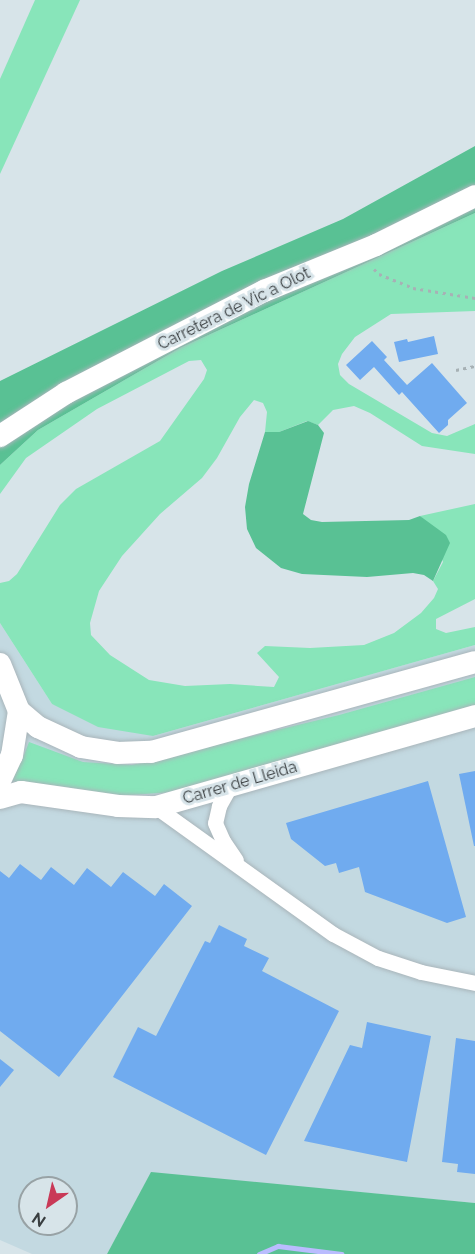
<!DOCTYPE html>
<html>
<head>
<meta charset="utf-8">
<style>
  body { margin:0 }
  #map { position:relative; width:475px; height:1254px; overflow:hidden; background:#d7e4e9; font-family:Raleway,sans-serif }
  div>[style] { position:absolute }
  .built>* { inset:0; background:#c3d9e1 }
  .green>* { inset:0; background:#88e5ba }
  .forest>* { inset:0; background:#59c194 }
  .stream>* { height:5px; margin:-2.5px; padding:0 2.5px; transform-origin:2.5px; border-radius:2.5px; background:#babcfe }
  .building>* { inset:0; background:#70abef }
  .path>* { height:3px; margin-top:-1.5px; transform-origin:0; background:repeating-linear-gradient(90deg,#a7b1b5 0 3px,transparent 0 7.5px) }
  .roads { filter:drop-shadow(0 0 2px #a9b5ba) drop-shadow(0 0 2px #a9b5ba) }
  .street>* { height:15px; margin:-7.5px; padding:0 7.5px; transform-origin:7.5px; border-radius:7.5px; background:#fff }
  .secondary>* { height:22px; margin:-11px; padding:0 11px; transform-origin:11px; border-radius:11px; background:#fff }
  span { translate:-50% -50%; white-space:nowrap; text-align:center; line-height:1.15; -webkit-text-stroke:6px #d7e4e9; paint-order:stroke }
  .street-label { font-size:16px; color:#393e40 }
  .north { position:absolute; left:18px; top:1176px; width:60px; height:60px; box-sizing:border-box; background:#d7e4e9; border:2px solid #98a2a5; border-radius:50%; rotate:214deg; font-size:16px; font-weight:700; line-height:24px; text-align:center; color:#393e40 }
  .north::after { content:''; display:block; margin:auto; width:21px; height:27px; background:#c93957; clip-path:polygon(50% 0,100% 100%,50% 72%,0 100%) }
</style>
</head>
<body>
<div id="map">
  <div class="built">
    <div style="clip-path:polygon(evenodd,0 623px,52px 704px,153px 736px,475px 645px,475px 1203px,151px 1173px,107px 1254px,32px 1254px,0 1240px,0 623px,30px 1188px,66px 1188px,66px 1224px,30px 1224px,30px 1188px)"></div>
  </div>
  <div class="green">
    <div style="clip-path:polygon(35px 0,80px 0,0 174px,0 79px)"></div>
    <div style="clip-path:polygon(475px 213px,475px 311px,391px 314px,355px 337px,342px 354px,338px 364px,340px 375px,349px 384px,432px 433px,447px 436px,475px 424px,475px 454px,422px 446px,370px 413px,354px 406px,333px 410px,318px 425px,307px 421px,279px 432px,265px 432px,267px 412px,263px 403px,254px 400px,240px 417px,217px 458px,202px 478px,160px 514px,122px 556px,99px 591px,90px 623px,91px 635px,110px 655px,149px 680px,185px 686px,230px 684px,274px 687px,279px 677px,257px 653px,265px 646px,310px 648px,364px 645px,394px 633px,421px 613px,434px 598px,438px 589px,433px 581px,443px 562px,429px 524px,420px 516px,475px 504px,475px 599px,436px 619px,436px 629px,446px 633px,475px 627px,475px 645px,153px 736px,98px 727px,52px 704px,0 623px,0 583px,9px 581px,17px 574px,60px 505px,76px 489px,160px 441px,204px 379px,207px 370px,201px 360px,189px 361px,97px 409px,26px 458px,0 494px,0 465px,38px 430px,180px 348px)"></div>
    <div style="clip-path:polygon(475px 677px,475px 706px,174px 792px,101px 797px,66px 787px,8px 781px,22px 760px,29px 742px,83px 762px,132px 765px,339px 715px)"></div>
  </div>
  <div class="forest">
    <div style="clip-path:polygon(475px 146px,475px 213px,180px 348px,38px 430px,0 465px,0 381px,222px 271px,343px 219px)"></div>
    <div style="clip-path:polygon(308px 421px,318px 425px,324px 433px,303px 514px,311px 520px,322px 522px,409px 520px,420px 516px,446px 535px,450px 543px,433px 581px,424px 575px,413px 573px,367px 577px,302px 574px,281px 568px,256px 548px,247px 529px,245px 507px,249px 484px,265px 432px,279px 432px)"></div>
    <div style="clip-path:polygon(151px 1172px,475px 1203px,475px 1254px,107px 1254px)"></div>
  </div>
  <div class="stream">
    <div style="left:259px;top:1254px;width:21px;rotate:-23deg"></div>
    <div style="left:278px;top:1246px;width:64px;rotate:7.2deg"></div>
  </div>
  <div class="building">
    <div style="clip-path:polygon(434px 336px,438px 354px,399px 362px,394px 342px,407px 339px,408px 342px)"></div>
    <div style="clip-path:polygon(372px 341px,387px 357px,384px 360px,407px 385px,432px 363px,467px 403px,448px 420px,448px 425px,439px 433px,402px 392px,399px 395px,374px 367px,360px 380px,346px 365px)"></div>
    <div style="clip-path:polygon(475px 771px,475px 846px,474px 846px,459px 774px)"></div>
    <div style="clip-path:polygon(428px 781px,466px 917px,447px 923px,365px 892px,359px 867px,339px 873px,336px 863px,325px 866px,291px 839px,286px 823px)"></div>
    <div style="clip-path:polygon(20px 864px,41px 880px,51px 867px,74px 885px,87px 868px,111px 887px,123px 872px,155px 896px,164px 884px,192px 906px,59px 1077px,0 1031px,0 871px,9px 878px)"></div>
    <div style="clip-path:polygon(219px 925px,247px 939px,244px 946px,269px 958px,262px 971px,339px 1011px,266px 1155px,113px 1077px,138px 1027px,156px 1036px,205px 941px,210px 943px)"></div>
    <div style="clip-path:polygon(367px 1022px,431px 1036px,407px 1162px,304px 1141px,350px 1045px,362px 1048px)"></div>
    <div style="clip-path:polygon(456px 1038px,475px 1041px,475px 1174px,457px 1172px,458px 1164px,442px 1162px)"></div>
    <div style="clip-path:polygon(0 1059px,14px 1070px,0 1087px)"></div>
  </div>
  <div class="path">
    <div style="left:374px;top:269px;width:7px;rotate:45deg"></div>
    <div style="left:379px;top:274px;width:37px;rotate:22deg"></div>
    <div style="left:413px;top:288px;width:63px;rotate:9.2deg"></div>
    <div style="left:456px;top:370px;width:19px;rotate:-12deg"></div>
  </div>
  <div class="roads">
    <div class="street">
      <div style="left:230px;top:786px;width:23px;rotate:119deg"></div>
      <div style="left:219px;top:806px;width:17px;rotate:103deg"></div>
      <div style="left:215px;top:823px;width:20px;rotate:66deg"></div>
      <div style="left:223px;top:841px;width:23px;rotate:56deg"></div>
      <div style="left:156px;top:807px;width:218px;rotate:35.7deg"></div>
      <div style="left:333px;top:934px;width:51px;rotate:28.1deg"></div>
      <div style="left:378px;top:958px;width:45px;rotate:18deg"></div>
      <div style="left:421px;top:972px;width:55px;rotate:11.5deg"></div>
    </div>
    <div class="secondary">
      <div style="left:0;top:436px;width:79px;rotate:-33.1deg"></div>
      <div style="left:66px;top:393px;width:223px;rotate:-27.3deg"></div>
      <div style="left:264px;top:291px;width:121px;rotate:-22.3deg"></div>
      <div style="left:376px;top:245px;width:110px;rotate:-26.3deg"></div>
      <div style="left:0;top:664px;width:51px;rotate:68deg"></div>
      <div style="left:19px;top:711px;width:45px;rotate:99deg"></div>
      <div style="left:12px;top:755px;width:29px;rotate:115deg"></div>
      <div style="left:19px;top:711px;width:25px;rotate:40deg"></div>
      <div style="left:38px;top:727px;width:47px;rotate:24.9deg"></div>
      <div style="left:81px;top:747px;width:36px;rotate:9deg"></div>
      <div style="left:117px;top:753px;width:34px;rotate:-2deg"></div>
      <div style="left:151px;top:752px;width:336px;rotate:-15.5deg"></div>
      <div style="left:0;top:798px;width:22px;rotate:-16deg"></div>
      <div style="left:21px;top:792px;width:98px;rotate:8.2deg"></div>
      <div style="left:118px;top:806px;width:38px;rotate:2deg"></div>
      <div style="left:156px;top:807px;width:332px;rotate:-15.9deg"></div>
    </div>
  </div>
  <div class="street-label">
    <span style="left:234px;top:309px;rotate:-26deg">Carretera de Vic a Olot</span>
    <span style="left:240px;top:783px;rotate:-16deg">Carrer de Lleida</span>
  </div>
  <div class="north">N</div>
</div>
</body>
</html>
